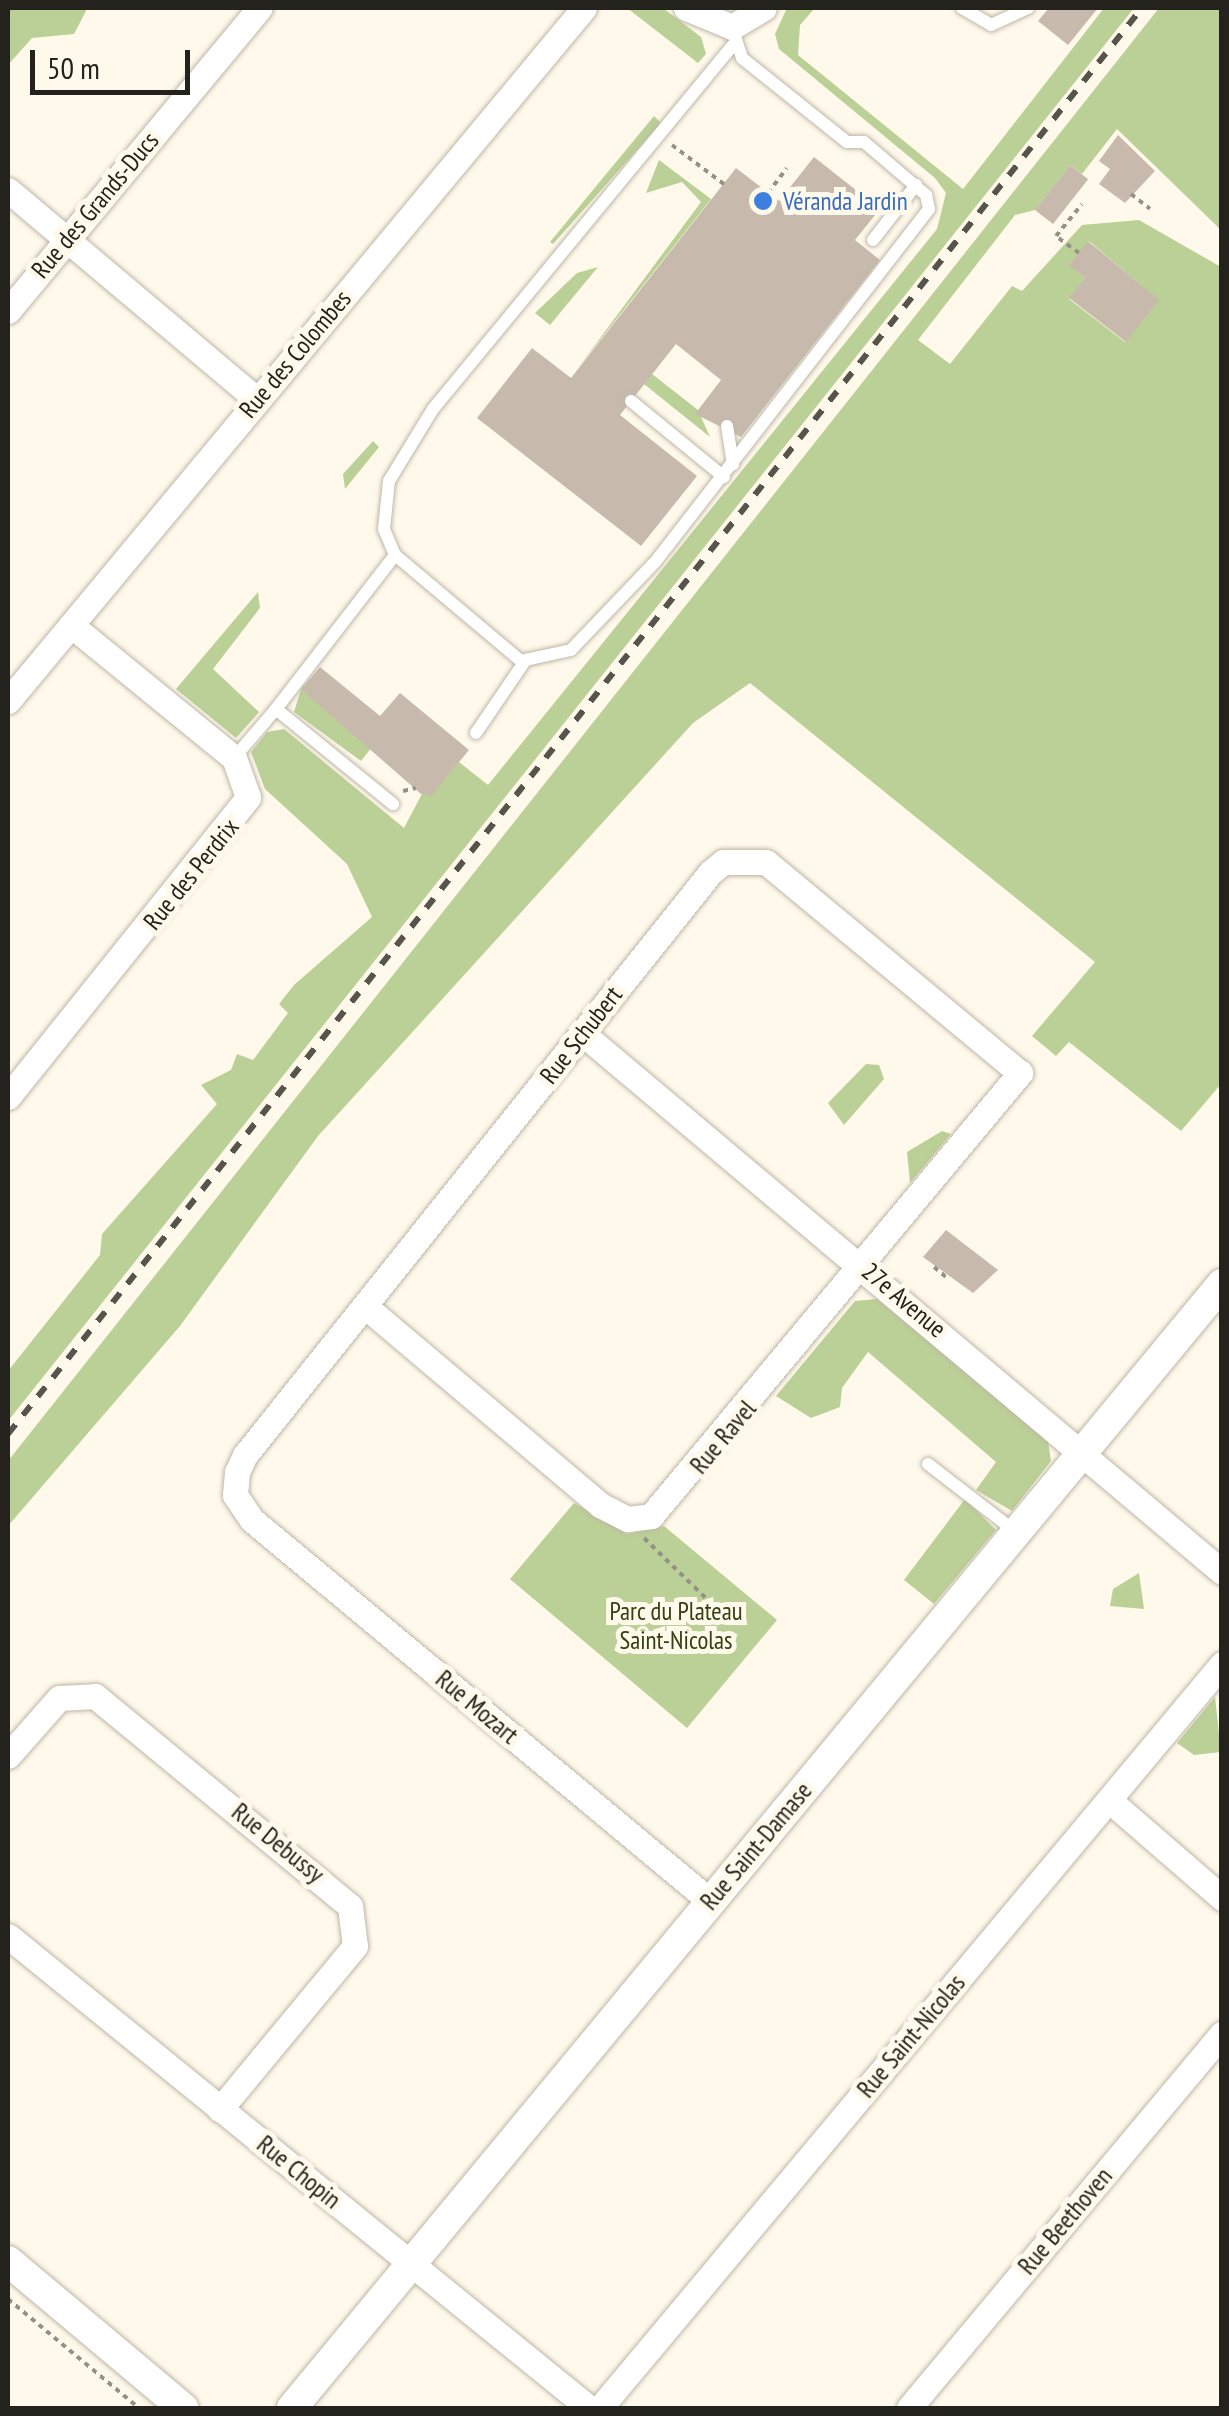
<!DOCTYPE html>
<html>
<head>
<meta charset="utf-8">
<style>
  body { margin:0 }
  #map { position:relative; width:1229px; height:2416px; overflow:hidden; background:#fff9eb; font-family:"PT Sans Narrow",sans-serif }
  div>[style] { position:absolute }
  .green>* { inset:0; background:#bbd096 }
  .building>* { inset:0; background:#c7baad; transform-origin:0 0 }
  .path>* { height:4px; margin-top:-2px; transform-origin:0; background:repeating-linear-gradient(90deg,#959186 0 5px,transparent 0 10px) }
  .roads { filter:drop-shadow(0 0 2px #beb7a7) drop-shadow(0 0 2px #beb7a7) }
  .service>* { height:12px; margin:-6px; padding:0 6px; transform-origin:6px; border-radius:6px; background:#fff }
  .minor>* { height:25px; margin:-12.5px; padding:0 12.5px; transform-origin:12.5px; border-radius:12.5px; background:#fff }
  .tertiary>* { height:30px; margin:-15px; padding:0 15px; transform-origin:15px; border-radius:15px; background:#fff }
  .rail>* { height:6px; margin-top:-3px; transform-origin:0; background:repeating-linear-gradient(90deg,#57544c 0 12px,transparent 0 24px) }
  .dots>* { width:28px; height:28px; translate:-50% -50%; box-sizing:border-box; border:5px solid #fff9eb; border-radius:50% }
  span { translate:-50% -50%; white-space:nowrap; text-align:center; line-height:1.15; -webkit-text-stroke:10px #fff9eb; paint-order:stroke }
  .shop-label { font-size:25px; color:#366cbe }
  .left { translate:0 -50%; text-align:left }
  .street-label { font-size:25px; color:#24221c }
  .park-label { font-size:25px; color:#324012 }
  .frame { position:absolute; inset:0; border:10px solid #24221c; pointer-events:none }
  .scale { position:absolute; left:30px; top:50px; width:160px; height:45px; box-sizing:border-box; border:5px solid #24221c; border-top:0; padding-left:12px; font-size:30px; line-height:35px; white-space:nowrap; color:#24221c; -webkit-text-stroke:8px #fff9eb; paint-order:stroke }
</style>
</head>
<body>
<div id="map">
  <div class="green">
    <div style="clip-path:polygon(8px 8px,84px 8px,86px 11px,74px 34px,32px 38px,8px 65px)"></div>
    <div style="clip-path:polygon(627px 8px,663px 8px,701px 37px,706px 54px,698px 63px)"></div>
    <div style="clip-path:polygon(787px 8px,815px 8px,800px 25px,798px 55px,963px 189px,1104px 8px,1134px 8px,8px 1421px,8px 1371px,100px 1255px,102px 1234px,217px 1104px,201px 1085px,231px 1070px,237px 1054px,253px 1060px,288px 1013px,279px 1004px,294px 985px,372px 917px,347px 864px,265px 789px,251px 752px,267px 732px,284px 729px,404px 828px,424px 790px,459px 762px,488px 785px,937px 229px,946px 193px,935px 178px,779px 49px,775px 34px)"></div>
    <div style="clip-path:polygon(evenodd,1159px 8px,1221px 8px,1221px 230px,1117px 129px,1082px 174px,1070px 165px,1035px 210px,1015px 215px,918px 340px,950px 364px,1012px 286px,1022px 291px,1082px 225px,1139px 220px,1221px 267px,1221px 1084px,1181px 1131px,1069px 1042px,1056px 1056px,1032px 1036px,1095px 962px,750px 683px,693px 723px,318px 1136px,180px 1326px,8px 1526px,8px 1461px,1159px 8px,1089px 241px,1158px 300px,1125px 342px,1069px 299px,1085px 277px,1070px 266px,1089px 241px)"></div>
    <div style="clip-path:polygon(654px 116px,661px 123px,553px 244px,550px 242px)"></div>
    <div style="clip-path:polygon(659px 160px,711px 199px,578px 368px,701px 202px,682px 182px,646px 193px)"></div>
    <div style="clip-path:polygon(598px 267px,550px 325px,535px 313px,577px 273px)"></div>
    <div style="clip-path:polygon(652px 374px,698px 410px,710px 437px,644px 384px)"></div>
    <div style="clip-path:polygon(373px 441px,379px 447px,345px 489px,343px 474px)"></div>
    <div style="clip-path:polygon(258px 592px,260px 608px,213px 669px,259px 712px,236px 738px,176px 689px)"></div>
    <div style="clip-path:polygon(301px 689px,372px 747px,361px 761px,294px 712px)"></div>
    <div style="clip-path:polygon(866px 1064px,879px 1065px,884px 1079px,844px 1125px,828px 1103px)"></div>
    <div style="clip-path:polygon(942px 1131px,951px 1134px,910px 1183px,907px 1152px)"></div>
    <div style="clip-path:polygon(877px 1299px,1048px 1441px,1051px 1461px,1012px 1511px,976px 1490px,996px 1462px,868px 1352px,842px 1388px,840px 1407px,811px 1418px,776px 1396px,855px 1301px)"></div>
    <div style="clip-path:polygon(965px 1499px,996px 1530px,934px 1604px,904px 1580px)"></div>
    <div style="clip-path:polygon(574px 1503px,627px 1534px,664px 1526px,777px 1620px,687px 1728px,510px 1579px)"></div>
    <div style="clip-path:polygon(1139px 1573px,1144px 1609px,1110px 1606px,1113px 1589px)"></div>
    <div style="clip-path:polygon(1215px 1697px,1221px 1752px,1194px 1755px,1177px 1743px)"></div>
  </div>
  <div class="building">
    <div style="clip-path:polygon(1049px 8px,1098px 8px,1068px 45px,1038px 21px)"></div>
    <div style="clip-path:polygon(1118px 135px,1155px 171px,1125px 203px,1099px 184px,1110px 169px,1099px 161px)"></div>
    <div style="clip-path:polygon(814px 157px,880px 209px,855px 240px,880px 260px,741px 437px,695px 414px,721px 380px,676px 344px,620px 415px,697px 476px,641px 546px,477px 418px,532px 348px,571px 378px,736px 168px,779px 201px)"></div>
    <div style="left:1070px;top:165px;width:23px;height:57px;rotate:38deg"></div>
    <div style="clip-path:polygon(1088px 241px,1159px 300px,1126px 342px,1069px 298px,1085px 277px,1069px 266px)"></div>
    <div style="clip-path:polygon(320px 667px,380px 716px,400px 693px,469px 750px,431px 796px,421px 794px,301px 689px)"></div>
    <div style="clip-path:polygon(946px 1230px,998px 1270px,973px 1293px,923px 1257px)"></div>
  </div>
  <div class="path">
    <div style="left:672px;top:145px;width:65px;rotate:36.9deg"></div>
    <div style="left:768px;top:193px;width:31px;rotate:-53deg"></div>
    <div style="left:1131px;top:194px;width:24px;rotate:38deg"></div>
    <div style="left:1079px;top:253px;width:29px;rotate:-144deg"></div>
    <div style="left:1056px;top:236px;width:41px;rotate:-50.9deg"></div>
    <div style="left:403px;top:791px;width:13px;rotate:-13deg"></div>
    <div style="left:934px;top:1267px;width:16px;rotate:40deg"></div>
    <div style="left:644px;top:1538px;width:107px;rotate:44.2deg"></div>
    <div style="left:8px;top:2299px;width:170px;rotate:39.8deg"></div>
  </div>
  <div class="roads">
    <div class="service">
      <div style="left:962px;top:8px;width:34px;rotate:30deg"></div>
      <div style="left:991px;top:25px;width:41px;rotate:-24.7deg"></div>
      <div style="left:732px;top:27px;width:33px;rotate:72deg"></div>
      <div style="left:742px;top:58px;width:134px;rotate:38.7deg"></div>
      <div style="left:847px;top:142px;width:17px"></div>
      <div style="left:864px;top:142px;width:82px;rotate:40.5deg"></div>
      <div style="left:926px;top:195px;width:14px;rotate:78deg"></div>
      <div style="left:929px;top:209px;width:445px;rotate:127.8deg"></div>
      <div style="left:656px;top:561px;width:123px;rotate:133.7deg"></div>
      <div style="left:571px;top:650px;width:51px;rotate:167.6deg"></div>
      <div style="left:521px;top:661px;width:165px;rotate:-139.9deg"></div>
      <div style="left:395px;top:555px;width:28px;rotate:-113deg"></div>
      <div style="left:384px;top:529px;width:48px;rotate:-84.1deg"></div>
      <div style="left:389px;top:481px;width:84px;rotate:-58.6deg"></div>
      <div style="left:433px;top:409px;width:472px;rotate:-50.5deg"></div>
      <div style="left:873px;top:240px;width:70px;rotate:-52deg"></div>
      <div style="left:631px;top:401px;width:120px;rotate:39.3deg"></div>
      <div style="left:727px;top:426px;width:39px;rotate:81deg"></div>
      <div style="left:276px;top:709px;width:195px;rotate:-52.3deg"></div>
      <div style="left:476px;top:733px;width:87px;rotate:-55.8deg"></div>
      <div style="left:234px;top:758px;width:65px;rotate:-49.4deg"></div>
      <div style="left:276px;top:709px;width:151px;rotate:39.1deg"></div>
      <div style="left:928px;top:1464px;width:111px;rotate:37.7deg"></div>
    </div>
    <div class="minor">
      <div style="left:686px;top:8px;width:50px;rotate:22.4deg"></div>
      <div style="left:732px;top:27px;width:37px;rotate:-31deg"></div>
      <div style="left:8px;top:190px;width:326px;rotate:40.1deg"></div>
      <div style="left:8px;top:311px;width:394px;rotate:-50.3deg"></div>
      <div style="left:8px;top:701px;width:901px;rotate:-50.27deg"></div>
      <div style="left:582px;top:1033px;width:837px;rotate:40.1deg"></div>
      <div style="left:8px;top:1097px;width:384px;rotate:-51.3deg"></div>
      <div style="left:248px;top:797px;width:41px;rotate:-109.7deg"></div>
      <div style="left:234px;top:758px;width:210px;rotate:-140.8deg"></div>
      <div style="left:366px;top:1307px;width:307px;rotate:40.2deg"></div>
      <div style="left:600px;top:1505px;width:31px;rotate:27deg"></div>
      <div style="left:628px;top:1519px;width:23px;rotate:-7deg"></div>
      <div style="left:651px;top:1516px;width:577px;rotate:-50.21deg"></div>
      <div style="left:1020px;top:1073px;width:330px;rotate:-140.3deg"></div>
      <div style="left:766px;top:862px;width:43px;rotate:180deg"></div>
      <div style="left:723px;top:862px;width:17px;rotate:140deg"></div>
      <div style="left:710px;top:873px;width:745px;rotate:128.62deg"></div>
      <div style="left:245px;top:1455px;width:19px;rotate:115deg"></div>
      <div style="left:237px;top:1472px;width:23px;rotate:95deg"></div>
      <div style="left:235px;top:1495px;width:30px;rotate:56deg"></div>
      <div style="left:252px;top:1520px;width:596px;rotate:39.76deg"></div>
      <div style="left:8px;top:1756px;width:77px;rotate:-48.7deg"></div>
      <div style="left:59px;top:1698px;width:36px;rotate:-3deg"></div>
      <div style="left:95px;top:1696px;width:330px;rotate:39.5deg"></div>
      <div style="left:350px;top:1906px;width:40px;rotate:82.9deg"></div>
      <div style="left:355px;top:1946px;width:212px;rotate:129.6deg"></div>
      <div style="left:1109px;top:1800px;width:150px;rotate:40.9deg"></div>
      <div style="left:8px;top:1936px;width:749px;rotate:39.09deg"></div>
      <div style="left:600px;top:2408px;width:970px;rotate:-50.1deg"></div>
      <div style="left:909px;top:2408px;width:488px;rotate:-50.1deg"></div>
    </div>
    <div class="tertiary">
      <div style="left:8px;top:2261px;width:229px;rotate:40deg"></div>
      <div style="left:292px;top:2408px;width:1459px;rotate:-50.4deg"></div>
    </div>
  </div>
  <div class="rail">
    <div style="left:8px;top:1434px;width:1822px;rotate:-51.51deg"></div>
  </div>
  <div class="dots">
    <div style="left:763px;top:201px;background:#3f7fe0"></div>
  </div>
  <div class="shop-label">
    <span class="left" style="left:783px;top:201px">Véranda Jardin</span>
  </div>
  <div class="street-label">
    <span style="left:95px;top:205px;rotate:-50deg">Rue des Grands-Ducs</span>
    <span style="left:295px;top:354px;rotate:-50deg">Rue des Colombes</span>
    <span style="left:191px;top:874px;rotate:-51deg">Rue des Perdrix</span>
    <span style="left:581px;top:1035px;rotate:-52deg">Rue Schubert</span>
    <span style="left:904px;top:1300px;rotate:40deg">27e Avenue</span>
    <span style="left:723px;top:1437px;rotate:-50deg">Rue Ravel</span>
    <span style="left:477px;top:1707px;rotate:40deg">Rue Mozart</span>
    <span style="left:278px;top:1843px;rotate:39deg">Rue Debussy</span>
    <span style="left:756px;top:1846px;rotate:-50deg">Rue Saint-Damase</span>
    <span style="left:911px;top:2036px;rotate:-50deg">Rue Saint-Nicolas</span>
    <span style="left:299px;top:2172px;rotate:39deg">Rue Chopin</span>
    <span style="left:1065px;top:2221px;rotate:-50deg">Rue Beethoven</span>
  </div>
  <div class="park-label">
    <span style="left:676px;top:1626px">Parc du Plateau<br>Saint-Nicolas</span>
  </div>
  <div class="frame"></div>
  <div class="scale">50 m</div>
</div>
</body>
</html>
